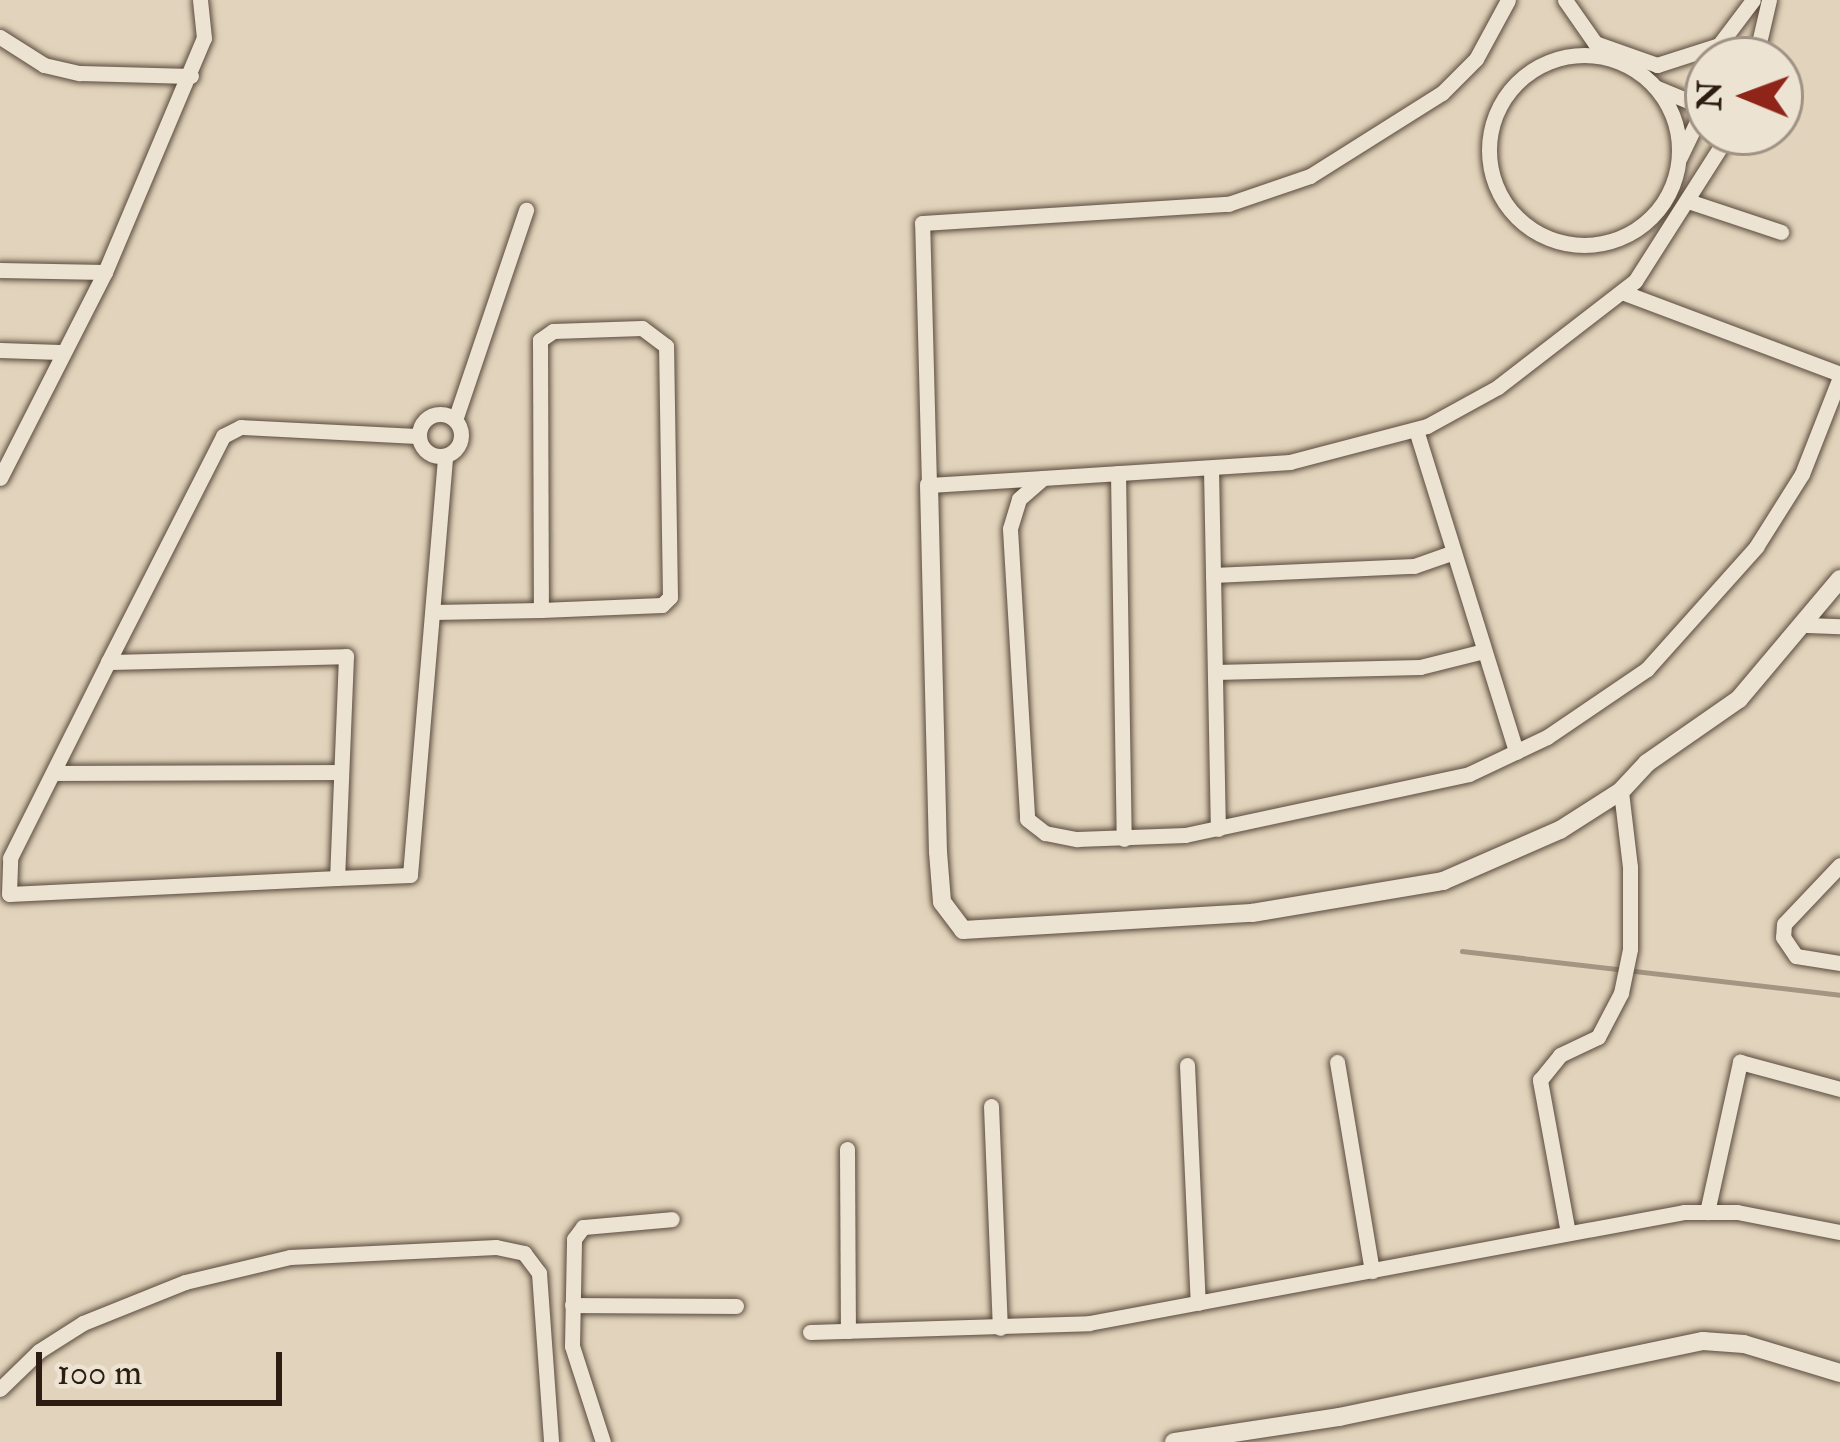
<!DOCTYPE html>
<html>
<head>
<meta charset="utf-8">
<style>
  body { margin:0 }
  #map { position:relative; width:1840px; height:1442px; overflow:hidden; background:#e2d4bc; font-family:"IM FELL Double Pica",serif }
  div>[style] { position:absolute }
  .stream>* { height:4.5px; margin:-2.25px; padding:0 2.25px; transform-origin:2.25px; border-radius:2.25px; background:#a49582 }
  .roads { filter:drop-shadow(0 0 3px #5a4a3c) drop-shadow(0 0 3px #5a4a3c) }
  .minor>* { height:15px; margin:-7.5px; padding:0 7.5px; transform-origin:7.5px; border-radius:7.5px; background:#ece3d3 }
  .minor>.ring { margin:-7.5px; padding:0; box-sizing:content-box; background:none; border:15px solid #ece3d3; border-radius:50% }
  .tertiary>* { height:18px; margin:-9px; padding:0 9px; transform-origin:9px; border-radius:9px; background:#ece3d3 }
  span { translate:-50% -50%; white-space:nowrap; text-align:center; line-height:1.15; -webkit-text-stroke:12px #ece3d3; paint-order:stroke }
  .north { position:absolute; left:1684px; top:36px; width:120px; height:120px; box-sizing:border-box; background:#ece3d3; border:3px solid #a09385; border-radius:50%; rotate:271deg; font-size:33px; font-weight:700; line-height:48px; text-align:center; color:#2d1c11 }
  .north::after { content:''; display:block; margin:auto; width:42px; height:54px; background:#8f2418; clip-path:polygon(50% 0,100% 100%,50% 72%,0 100%) }
  .scale { position:absolute; left:36px; top:1352px; width:246px; height:54px; box-sizing:border-box; border:6px solid #2d1c11; border-top:0; padding-left:15px; font-size:36px; line-height:42px; white-space:nowrap; color:#2d1c11; -webkit-text-stroke:9px #ece3d3; paint-order:stroke }
</style>
</head>
<body>
<div id="map">
  <div class="stream">
    <div style="left:1462px;top:951px;width:381px;rotate:6.6deg"></div>
  </div>
  <div class="roads">
    <div class="minor">
      <div style="left:1565px;top:0;width:52px;rotate:55.1deg"></div>
      <div style="left:1595px;top:43px;width:66px;rotate:19.5deg"></div>
      <div style="left:1657px;top:65px;width:65px;rotate:-17.9deg"></div>
      <div style="left:1719px;top:45px;width:56px;rotate:-52.9deg"></div>
      <div style="left:0;top:37px;width:52px;rotate:32.5deg"></div>
      <div style="left:44px;top:65px;width:37px;rotate:13deg"></div>
      <div style="left:80px;top:73px;width:111px;rotate:1.5deg"></div>
      <div class="ring" style="left:1489px;top:55px;width:175px;height:175px"></div>
      <div style="left:1755px;top:60px;width:62px;rotate:-76.9deg"></div>
      <div style="left:1657px;top:88px;width:55px;rotate:22.4deg"></div>
      <div style="left:1730px;top:132px;width:177px;rotate:122.5deg"></div>
      <div style="left:1635px;top:281px;width:173px;rotate:142.3deg"></div>
      <div style="left:1498px;top:387px;width:81px;rotate:151.2deg"></div>
      <div style="left:1427px;top:426px;width:142px;rotate:165.3deg"></div>
      <div style="left:1290px;top:462px;width:248px;rotate:176.3deg"></div>
      <div style="left:1043px;top:478px;width:32px;rotate:139deg"></div>
      <div style="left:1019px;top:499px;width:31px;rotate:107deg"></div>
      <div style="left:1010px;top:529px;width:290px;rotate:86.6deg"></div>
      <div style="left:1027px;top:819px;width:23px;rotate:38deg"></div>
      <div style="left:1045px;top:833px;width:33px;rotate:11deg"></div>
      <div style="left:1077px;top:839px;width:108px;rotate:-2.1deg"></div>
      <div style="left:1185px;top:835px;width:290px;rotate:-12.1deg"></div>
      <div style="left:1469px;top:774px;width:86px;rotate:-25.4deg"></div>
      <div style="left:1547px;top:737px;width:121px;rotate:-34.2deg"></div>
      <div style="left:1647px;top:669px;width:164px;rotate:-48.2deg"></div>
      <div style="left:1756px;top:547px;width:86px;rotate:-57.8deg"></div>
      <div style="left:1802px;top:474px;width:104px;rotate:-68.6deg"></div>
      <div style="left:1680px;top:157px;width:55px;rotate:-64.4deg"></div>
      <div style="left:1691px;top:202px;width:95px;rotate:18.4deg"></div>
      <div style="left:0;top:270px;width:105px;rotate:1.1deg"></div>
      <div style="left:105px;top:272px;width:231px;rotate:117deg"></div>
      <div style="left:105px;top:272px;width:254px;rotate:-67.1deg"></div>
      <div style="left:204px;top:38px;width:38px;rotate:-96deg"></div>
      <div style="left:1622px;top:292px;width:233px;rotate:20.6deg"></div>
      <div style="left:0;top:350px;width:60px;rotate:1.9deg"></div>
      <div class="ring" style="left:419px;top:414px;width:27px;height:27px"></div>
      <div style="left:455px;top:420px;width:222px;rotate:-71.3deg"></div>
      <div style="left:1416px;top:430px;width:337px;rotate:72.7deg"></div>
      <div style="left:1211px;top:469px;width:360px;rotate:88.9deg"></div>
      <div style="left:1118px;top:473px;width:366px;rotate:89.1deg"></div>
      <div style="left:1043px;top:478px;width:114px;rotate:176.5deg"></div>
      <div style="left:929px;top:485px;width:262px;rotate:-91.5deg"></div>
      <div style="left:922px;top:223px;width:307px;rotate:-3.6deg"></div>
      <div style="left:1228px;top:204px;width:87px;rotate:-18.9deg"></div>
      <div style="left:1310px;top:176px;width:156px;rotate:-32.2deg"></div>
      <div style="left:1442px;top:93px;width:48px;rotate:-45deg"></div>
      <div style="left:1476px;top:59px;width:67px;rotate:-61.5deg"></div>
      <div style="left:1213px;top:575px;width:201px;rotate:-2.6deg"></div>
      <div style="left:1414px;top:566px;width:42px;rotate:-19.3deg"></div>
      <div style="left:433px;top:612px;width:108px;rotate:-1.1deg"></div>
      <div style="left:541px;top:610px;width:121px;rotate:-2.4deg"></div>
      <div style="left:662px;top:605px;width:11px;rotate:-45deg"></div>
      <div style="left:670px;top:597px;width:251px;rotate:-90.9deg"></div>
      <div style="left:666px;top:346px;width:30px;rotate:-143deg"></div>
      <div style="left:642px;top:328px;width:89px;rotate:178.1deg"></div>
      <div style="left:553px;top:331px;width:16px;rotate:145deg"></div>
      <div style="left:540px;top:340px;width:270px;rotate:89.8deg"></div>
      <div style="left:1807px;top:625px;width:33px;rotate:2deg"></div>
      <div style="left:346px;top:656px;width:222px;rotate:92.3deg"></div>
      <div style="left:337px;top:878px;width:328px;rotate:177.2deg"></div>
      <div style="left:9px;top:894px;width:36px;rotate:-88deg"></div>
      <div style="left:10px;top:858px;width:219px;rotate:-63.4deg"></div>
      <div style="left:108px;top:662px;width:238px;rotate:-1.4deg"></div>
      <div style="left:108px;top:662px;width:254px;rotate:-63deg"></div>
      <div style="left:223px;top:436px;width:20px;rotate:-27deg"></div>
      <div style="left:241px;top:427px;width:178px;rotate:2.9deg"></div>
      <div style="left:1215px;top:672px;width:205px;rotate:-1.4deg"></div>
      <div style="left:1420px;top:667px;width:66px;rotate:-14deg"></div>
      <div style="left:55px;top:773px;width:286px;rotate:-0.2deg"></div>
      <div style="left:1840px;top:865px;width:81px;rotate:133.5deg"></div>
      <div style="left:1784px;top:924px;width:13px;rotate:94deg"></div>
      <div style="left:1783px;top:937px;width:23px;rotate:56deg"></div>
      <div style="left:1796px;top:956px;width:45px;rotate:9deg"></div>
      <div style="left:337px;top:878px;width:73px;rotate:-2.4deg"></div>
      <div style="left:410px;top:875px;width:420px;rotate:-85.2deg"></div>
      <div style="left:1337px;top:1062px;width:212px;rotate:80.5deg"></div>
      <div style="left:1187px;top:1065px;width:238px;rotate:87.4deg"></div>
      <div style="left:991px;top:1106px;width:222px;rotate:87.7deg"></div>
      <div style="left:847px;top:1149px;width:182px;rotate:89.7deg"></div>
      <div style="left:1707px;top:1212px;width:154px;rotate:-77.6deg"></div>
      <div style="left:1740px;top:1062px;width:104px;rotate:15.1deg"></div>
      <div style="left:1568px;top:1233px;width:156px;rotate:-100.4deg"></div>
      <div style="left:1540px;top:1080px;width:32px;rotate:-51deg"></div>
      <div style="left:1560px;top:1055px;width:42px;rotate:-25.3deg"></div>
      <div style="left:1598px;top:1037px;width:50px;rotate:-62.4deg"></div>
      <div style="left:1621px;top:993px;width:45px;rotate:-78.4deg"></div>
      <div style="left:1630px;top:949px;width:82px;rotate:-90deg"></div>
      <div style="left:1630px;top:867px;width:77px;rotate:-96.8deg"></div>
      <div style="left:572px;top:1305px;width:164px;rotate:0.3deg"></div>
      <div style="left:810px;top:1332px;width:279px;rotate:-1.8deg"></div>
      <div style="left:1089px;top:1323px;width:605px;rotate:-10.57deg"></div>
      <div style="left:1684px;top:1212px;width:53px"></div>
      <div style="left:1737px;top:1212px;width:105px;rotate:11deg"></div>
      <div style="left:0;top:1389px;width:54px;rotate:-44.3deg"></div>
      <div style="left:39px;top:1351px;width:52px;rotate:-32.5deg"></div>
      <div style="left:83px;top:1323px;width:110px;rotate:-21.9deg"></div>
      <div style="left:185px;top:1282px;width:108px;rotate:-13.4deg"></div>
      <div style="left:290px;top:1257px;width:206px;rotate:-2.8deg"></div>
      <div style="left:496px;top:1247px;width:29px;rotate:12deg"></div>
      <div style="left:524px;top:1253px;width:25px;rotate:53deg"></div>
      <div style="left:539px;top:1273px;width:169px;rotate:85.9deg"></div>
      <div style="left:603px;top:1442px;width:101px;rotate:-107.9deg"></div>
      <div style="left:572px;top:1346px;width:107px;rotate:-88.9deg"></div>
      <div style="left:574px;top:1239px;width:15px;rotate:-53deg"></div>
      <div style="left:583px;top:1227px;width:89px;rotate:-5.1deg"></div>
    </div>
    <div class="tertiary">
      <div style="left:929px;top:485px;width:367px;rotate:88.6deg"></div>
      <div style="left:938px;top:852px;width:50px;rotate:85.4deg"></div>
      <div style="left:942px;top:902px;width:35px;rotate:53deg"></div>
      <div style="left:963px;top:930px;width:289px;rotate:-3.4deg"></div>
      <div style="left:1252px;top:913px;width:194px;rotate:-9.5deg"></div>
      <div style="left:1443px;top:881px;width:128px;rotate:-23.6deg"></div>
      <div style="left:1560px;top:830px;width:72px;rotate:-32.6deg"></div>
      <div style="left:1621px;top:791px;width:38px;rotate:-47deg"></div>
      <div style="left:1647px;top:763px;width:112px;rotate:-34.8deg"></div>
      <div style="left:1739px;top:699px;width:157px;rotate:-49.9deg"></div>
      <div style="left:1174px;top:1442px;width:167px;rotate:-8.6deg"></div>
      <div style="left:1339px;top:1417px;width:372px;rotate:-11.8deg"></div>
      <div style="left:1703px;top:1341px;width:41px;rotate:4.2deg"></div>
      <div style="left:1744px;top:1344px;width:100px;rotate:16.8deg"></div>
    </div>
  </div>
  <div class="north">N</div>
  <div class="scale">100 m</div>
</div>
</body>
</html>
